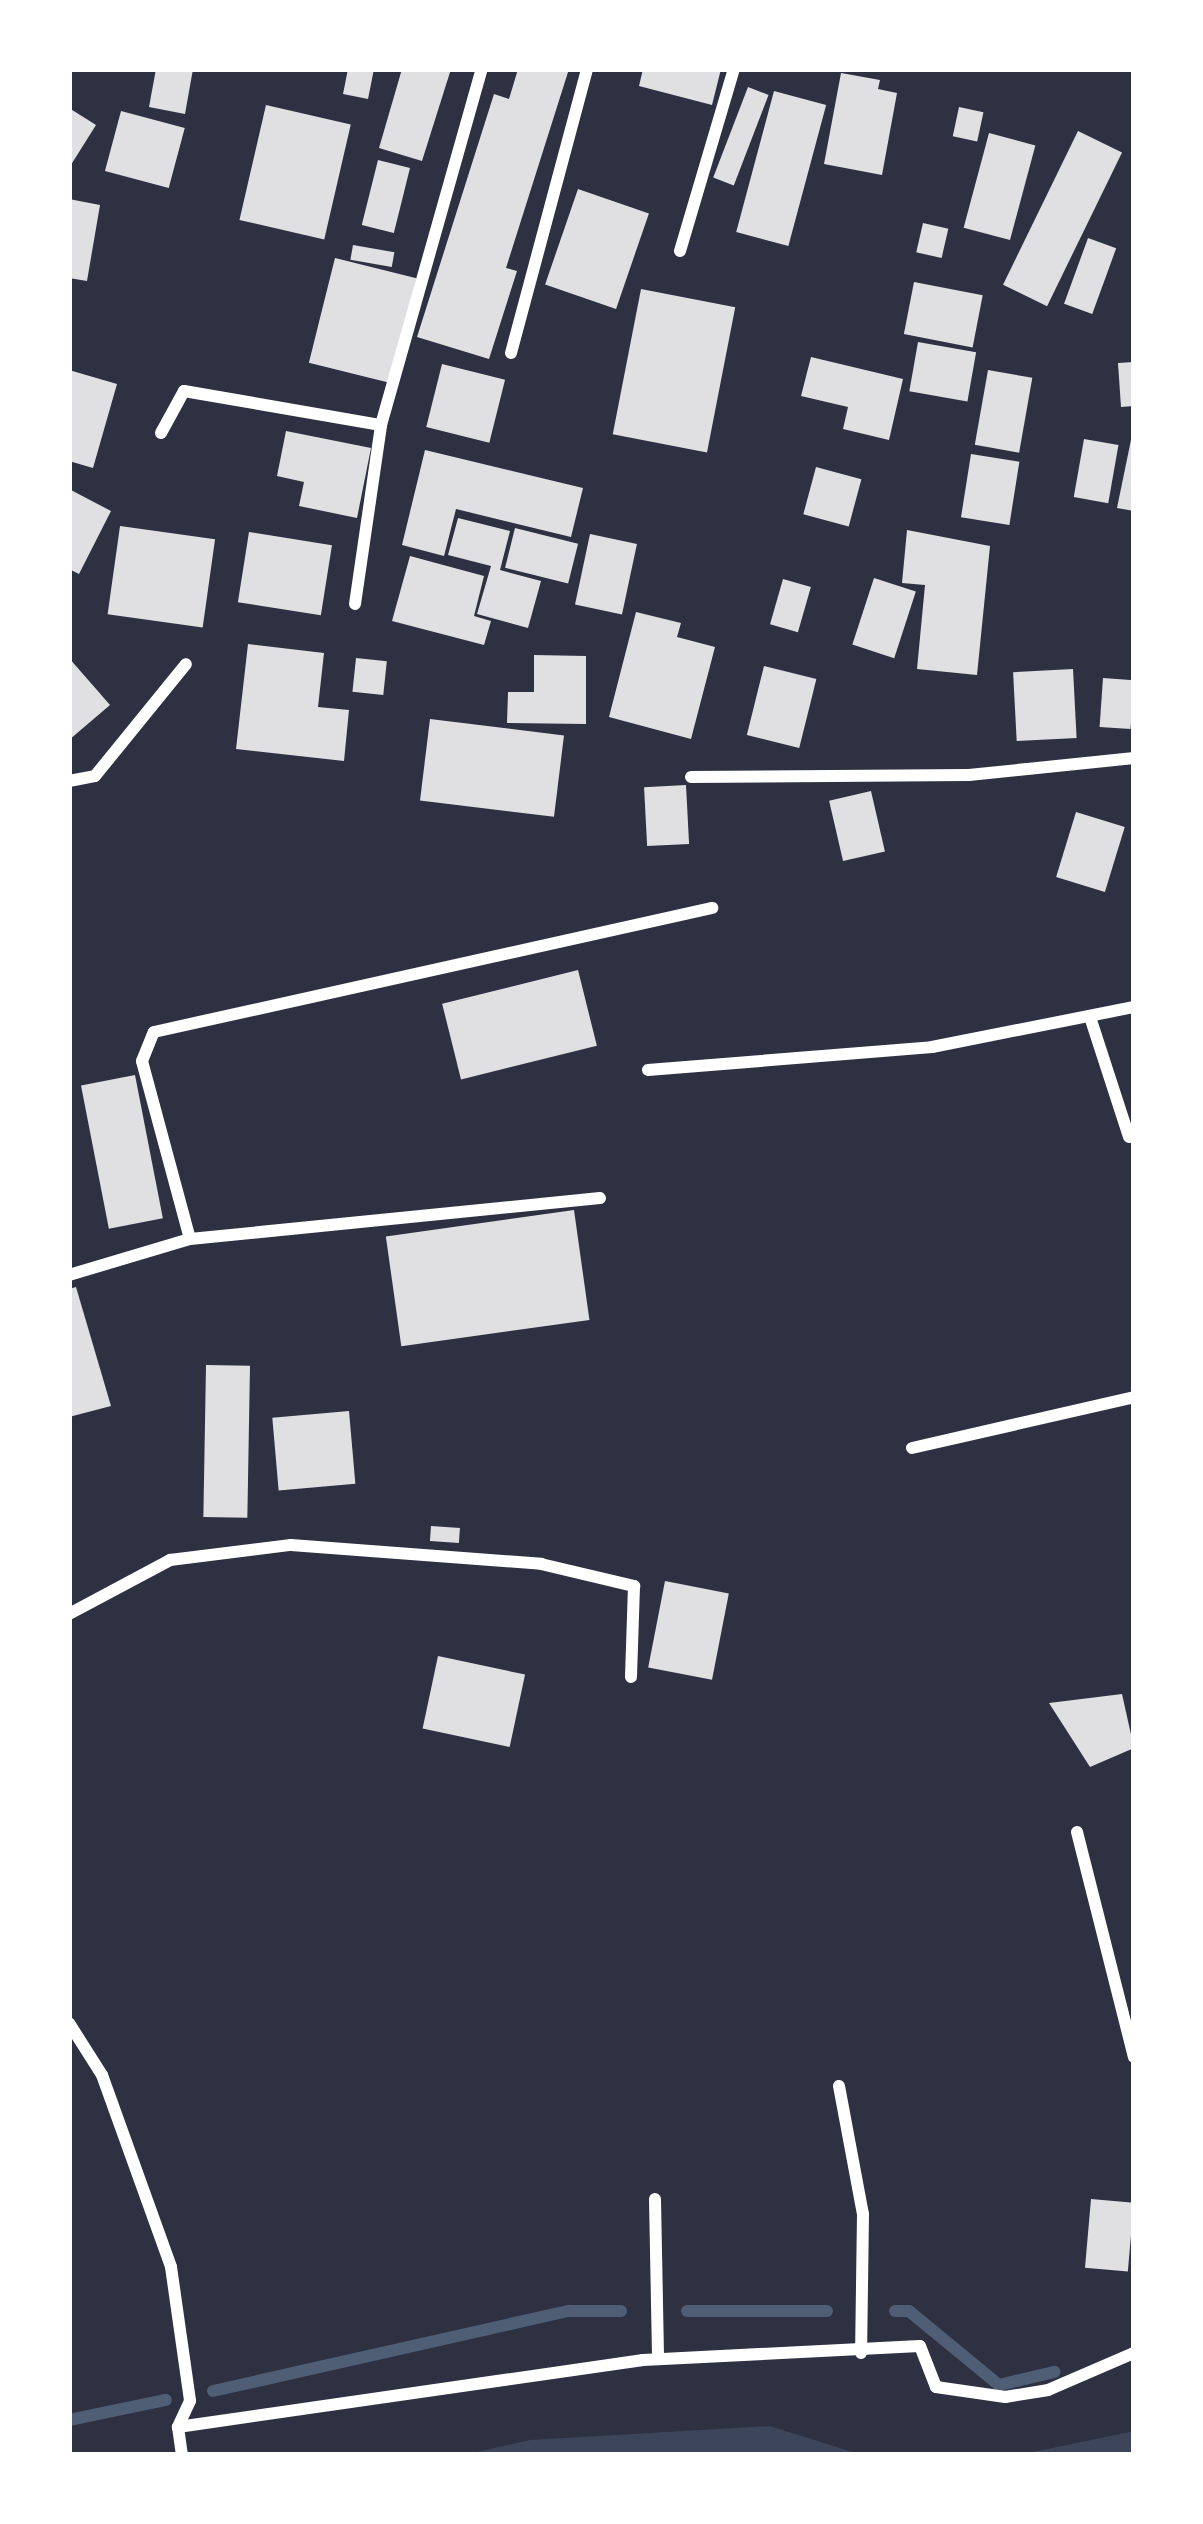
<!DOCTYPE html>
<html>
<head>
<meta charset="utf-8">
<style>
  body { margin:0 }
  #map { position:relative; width:1203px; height:2524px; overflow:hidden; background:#2d3142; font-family:Inter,sans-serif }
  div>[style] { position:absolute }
  .green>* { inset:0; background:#3c4559 }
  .stream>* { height:12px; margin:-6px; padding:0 6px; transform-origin:6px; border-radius:6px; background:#4f5d75 }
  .building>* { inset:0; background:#e0e0e3; transform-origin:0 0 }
  .minor>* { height:12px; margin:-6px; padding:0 6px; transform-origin:6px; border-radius:6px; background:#fff }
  span { translate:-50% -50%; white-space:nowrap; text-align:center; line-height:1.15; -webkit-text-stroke:12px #fff; paint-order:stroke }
  .frame { position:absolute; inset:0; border:72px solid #fff; pointer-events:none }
</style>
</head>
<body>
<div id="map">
  <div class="green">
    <div style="clip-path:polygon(770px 2426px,862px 2455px,463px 2455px,530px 2440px)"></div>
    <div style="clip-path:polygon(1134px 2431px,1134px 2455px,1022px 2455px,1033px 2452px)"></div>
  </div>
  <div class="stream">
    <div style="left:687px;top:2311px;width:140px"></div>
    <div style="left:895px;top:2311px;width:14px"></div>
    <div style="left:909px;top:2311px;width:117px;rotate:39.4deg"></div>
    <div style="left:999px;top:2385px;width:57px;rotate:-13.3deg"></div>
    <div style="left:213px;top:2391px;width:365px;rotate:-12.7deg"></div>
    <div style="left:569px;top:2311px;width:52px"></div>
    <div style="left:69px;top:2420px;width:99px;rotate:-11.7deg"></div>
  </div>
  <div class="building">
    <div style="clip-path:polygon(156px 69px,193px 69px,185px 114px,149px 107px)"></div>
    <div style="clip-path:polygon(348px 69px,374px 69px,368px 99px,343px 94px)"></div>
    <div style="clip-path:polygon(402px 69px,451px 69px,422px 161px,379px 148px)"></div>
    <div style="clip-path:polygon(518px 69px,569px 69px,506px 268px,517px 271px,489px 359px,417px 337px,494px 94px,509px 99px)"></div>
    <div style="clip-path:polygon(643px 69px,721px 69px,712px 105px,639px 86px)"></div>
    <div style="clip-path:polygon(841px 73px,880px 80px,878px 89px,897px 93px,882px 175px,824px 164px)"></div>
    <div style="left:748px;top:87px;width:22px;height:97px;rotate:21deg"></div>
    <div style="left:774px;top:91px;width:54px;height:146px;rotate:15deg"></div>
    <div style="left:266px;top:105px;width:87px;height:118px;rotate:13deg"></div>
    <div style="left:959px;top:107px;width:25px;height:30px;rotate:12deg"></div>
    <div style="clip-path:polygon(69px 108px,96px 125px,69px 168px)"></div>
    <div style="left:121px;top:111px;width:66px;height:62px;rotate:15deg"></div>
    <div style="left:1078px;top:131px;width:49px;height:171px;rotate:26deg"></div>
    <div style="left:989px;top:133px;width:48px;height:98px;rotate:15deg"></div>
    <div style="left:378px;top:160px;width:33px;height:67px;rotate:14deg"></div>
    <div style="left:578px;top:189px;width:75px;height:101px;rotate:19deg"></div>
    <div style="clip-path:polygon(69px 199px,100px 205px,87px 281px,69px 278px)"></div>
    <div style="left:923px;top:223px;width:26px;height:30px;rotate:13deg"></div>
    <div style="left:1088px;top:238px;width:30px;height:70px;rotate:20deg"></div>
    <div style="left:353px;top:245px;width:42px;height:15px;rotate:10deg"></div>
    <div style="left:335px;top:258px;width:84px;height:108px;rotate:14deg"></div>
    <div style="left:914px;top:282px;width:70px;height:53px;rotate:11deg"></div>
    <div style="left:641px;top:289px;width:96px;height:148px;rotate:11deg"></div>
    <div style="left:918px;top:342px;width:59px;height:50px;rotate:10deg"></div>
    <div style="clip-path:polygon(811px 357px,903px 379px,889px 440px,843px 429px,848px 407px,801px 396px)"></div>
    <div style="clip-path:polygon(1134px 362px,1134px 406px,1121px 407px,1118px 363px)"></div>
    <div style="left:442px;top:364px;width:65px;height:65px;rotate:14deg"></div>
    <div style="clip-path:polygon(69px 370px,117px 384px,93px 468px,69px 461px)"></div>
    <div style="left:988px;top:370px;width:45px;height:76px;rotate:10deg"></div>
    <div style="clip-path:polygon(286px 431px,371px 448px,357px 518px,299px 506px,304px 482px,277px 476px)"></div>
    <div style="clip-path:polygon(1132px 435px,1134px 436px,1134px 511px,1117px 508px)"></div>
    <div style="left:1084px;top:439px;width:35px;height:59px;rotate:10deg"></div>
    <div style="clip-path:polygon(425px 450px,583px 488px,571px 537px,456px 509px,444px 556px,402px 545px)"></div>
    <div style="left:971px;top:454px;width:49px;height:64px;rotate:9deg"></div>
    <div style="left:816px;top:467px;width:47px;height:49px;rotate:15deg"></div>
    <div style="clip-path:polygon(69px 489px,111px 511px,79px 574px,69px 569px)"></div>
    <div style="clip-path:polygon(458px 518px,510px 531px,500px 570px,541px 581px,528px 628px,477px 614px,491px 566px,448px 555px)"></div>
    <div style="left:120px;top:526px;width:96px;height:89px;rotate:8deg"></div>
    <div style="left:515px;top:528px;width:65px;height:41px;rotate:14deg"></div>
    <div style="clip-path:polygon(907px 530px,990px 546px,977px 675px,917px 669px,925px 585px,902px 583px)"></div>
    <div style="left:249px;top:532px;width:84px;height:71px;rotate:9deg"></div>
    <div style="left:590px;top:534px;width:48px;height:72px;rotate:12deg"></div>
    <div style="clip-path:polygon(410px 556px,484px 576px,474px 616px,491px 621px,484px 645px,392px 621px)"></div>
    <div style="left:874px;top:578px;width:44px;height:70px;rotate:18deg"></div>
    <div style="left:783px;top:579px;width:29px;height:47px;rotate:16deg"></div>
    <div style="clip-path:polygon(636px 612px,681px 623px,677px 637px,715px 647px,691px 739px,609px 717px)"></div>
    <div style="clip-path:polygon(248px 644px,324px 653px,318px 707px,349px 710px,344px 761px,236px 749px)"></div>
    <div style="clip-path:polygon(534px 655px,586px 656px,586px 724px,507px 723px,508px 692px,534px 692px)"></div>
    <div style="clip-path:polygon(69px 658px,110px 705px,69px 740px)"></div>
    <div style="left:356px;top:658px;width:31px;height:34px;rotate:6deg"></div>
    <div style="left:764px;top:666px;width:54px;height:71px;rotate:14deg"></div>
    <div style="left:1073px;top:669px;width:69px;height:60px;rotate:87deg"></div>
    <div style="left:1103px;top:678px;width:31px;height:49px;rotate:4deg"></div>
    <div style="left:430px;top:719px;width:135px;height:82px;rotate:7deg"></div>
    <div style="left:686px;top:785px;width:59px;height:42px;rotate:87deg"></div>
    <div style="left:871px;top:791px;width:62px;height:43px;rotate:77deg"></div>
    <div style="left:1076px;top:812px;width:51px;height:68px;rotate:17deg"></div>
    <div style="left:578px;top:970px;width:78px;height:140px;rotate:76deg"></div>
    <div style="left:135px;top:1075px;width:146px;height:55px;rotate:79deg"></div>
    <div style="left:574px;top:1210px;width:111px;height:190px;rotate:82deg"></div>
    <div style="clip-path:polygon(76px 1287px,111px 1406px,69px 1417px,69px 1289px)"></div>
    <div style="left:206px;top:1365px;width:44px;height:152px;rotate:1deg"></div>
    <div style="left:349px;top:1411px;width:73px;height:77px;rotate:85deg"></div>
    <div style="left:431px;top:1526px;width:29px;height:15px;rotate:4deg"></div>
    <div style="left:665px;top:1581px;width:65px;height:88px;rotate:11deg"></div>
    <div style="left:438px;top:1656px;width:89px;height:74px;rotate:12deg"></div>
    <div style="clip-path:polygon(1122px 1694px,1134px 1748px,1090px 1767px,1049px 1703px)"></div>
    <div style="left:1091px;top:2199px;width:43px;height:69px;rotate:5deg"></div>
  </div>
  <div class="minor">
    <div style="left:680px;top:251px;width:190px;rotate:-73.5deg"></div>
    <div style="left:511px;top:353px;width:294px;rotate:-75deg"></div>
    <div style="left:161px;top:433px;width:48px;rotate:-61.3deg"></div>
    <div style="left:184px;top:391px;width:200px;rotate:9.8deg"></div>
    <div style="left:355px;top:604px;width:181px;rotate:-81.7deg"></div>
    <div style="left:381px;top:425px;width:370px;rotate:-74.2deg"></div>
    <div style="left:691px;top:777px;width:278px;rotate:-0.4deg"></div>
    <div style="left:969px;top:775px;width:166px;rotate:-5.9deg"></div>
    <div style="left:69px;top:781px;width:26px;rotate:-11deg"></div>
    <div style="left:95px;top:776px;width:144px;rotate:-50.9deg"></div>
    <div style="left:1091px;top:1020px;width:123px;rotate:72deg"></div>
    <div style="left:648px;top:1070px;width:285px;rotate:-4.6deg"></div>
    <div style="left:932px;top:1047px;width:206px;rotate:-11.2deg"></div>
    <div style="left:190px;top:1239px;width:184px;rotate:-105.1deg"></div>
    <div style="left:142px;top:1061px;width:31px;rotate:-68deg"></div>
    <div style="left:154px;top:1032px;width:572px;rotate:-12.53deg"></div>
    <div style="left:69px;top:1275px;width:126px;rotate:-16.6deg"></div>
    <div style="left:190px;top:1239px;width:412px;rotate:-5.7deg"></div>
    <div style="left:912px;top:1448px;width:228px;rotate:-12.9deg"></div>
    <div style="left:69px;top:1614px;width:115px;rotate:-28.1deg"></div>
    <div style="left:170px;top:1560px;width:122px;rotate:-7.1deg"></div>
    <div style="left:291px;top:1545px;width:251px;rotate:4.3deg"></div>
    <div style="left:541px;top:1564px;width:96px;rotate:13.3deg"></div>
    <div style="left:634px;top:1586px;width:91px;rotate:91.9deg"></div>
    <div style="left:1077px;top:1832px;width:232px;rotate:75.8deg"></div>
    <div style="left:69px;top:2023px;width:62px;rotate:57.6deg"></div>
    <div style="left:102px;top:2075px;width:204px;rotate:70.2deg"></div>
    <div style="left:171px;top:2267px;width:135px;rotate:81.9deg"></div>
    <div style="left:190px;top:2401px;width:29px;rotate:115deg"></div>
    <div style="left:178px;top:2427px;width:28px;rotate:82deg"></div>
    <div style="left:839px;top:2086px;width:130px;rotate:79.4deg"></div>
    <div style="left:863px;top:2214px;width:139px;rotate:90.8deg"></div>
    <div style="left:655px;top:2199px;width:160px;rotate:88.9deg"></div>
    <div style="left:178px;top:2427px;width:470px;rotate:-8.2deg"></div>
    <div style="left:643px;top:2360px;width:277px;rotate:-2.9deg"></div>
    <div style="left:920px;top:2346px;width:44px;rotate:68.7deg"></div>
    <div style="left:936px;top:2387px;width:70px;rotate:8.2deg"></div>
    <div style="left:1005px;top:2397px;width:44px;rotate:-9.2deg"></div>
    <div style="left:1048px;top:2390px;width:94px;rotate:-23.3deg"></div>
  </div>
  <div class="frame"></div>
</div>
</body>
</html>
